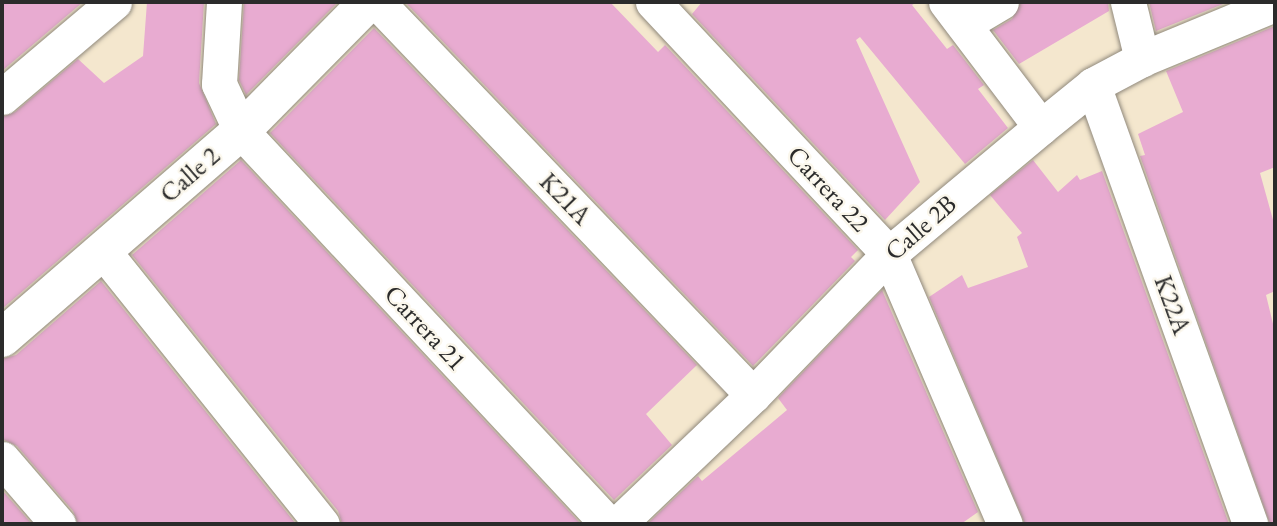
<!DOCTYPE html>
<html>
<head>
<meta charset="utf-8">
<style>
  body { margin:0 }
  #map { position:relative; width:1277px; height:526px; overflow:hidden; background:#f4e7ce; font-family:"EB Garamond",serif }
  div>[style] { position:absolute }
  .building>* { inset:0; background:#e8abd1 }
  .roads { filter:drop-shadow(0 0 2px #90897c) drop-shadow(0 0 2px #90897c) }
  .minor>* { height:35px; margin:-17.5px; padding:0 17.5px; transform-origin:17.5px; border-radius:17.5px; background:#fff }
  .tertiary>* { height:38px; margin:-19px; padding:0 19px; transform-origin:19px; border-radius:19px; background:#fff }
  span { translate:-50% -50%; white-space:nowrap; text-align:center; line-height:1.15; -webkit-text-stroke:5px #fbf7ec; paint-order:stroke }
  .street-label { font-size:26px; color:#2b2b2b }
  .frame { position:absolute; inset:0; border:4px solid #2b2b2b; pointer-events:none }
</style>
</head>
<body>
<div id="map">
  <div class="building">
    <div style="clip-path:polygon(2px 2px,83px 2px,2px 71px)"></div>
    <div style="clip-path:polygon(147px 2px,204px 2px,199px 83px,216px 124px,2px 309px,2px 117px,15px 112px,78px 59px,104px 83px,143px 56px)"></div>
    <div style="clip-path:polygon(244px 2px,338px 2px,246px 95px,239px 80px)"></div>
    <div style="clip-path:polygon(405px 2px,610px 2px,658px 52px,665px 45px,858px 250px,851px 257px,855px 261px,753px 366px)"></div>
    <div style="clip-path:polygon(702px 2px,917px 2px,912px 5px,947px 49px,953px 45px,984px 85px,978px 89px,1008px 128px,965px 164px,860px 37px,856px 40px,920px 182px,885px 220px,692px 14px)"></div>
    <div style="clip-path:polygon(1021px 2px,1108px 2px,1109px 11px,1019px 64px,993px 30px,1012px 19px)"></div>
    <div style="clip-path:polygon(1149px 2px,1228px 2px,1156px 31px)"></div>
    <div style="clip-path:polygon(1275px 26px,1275px 167px,1260px 173px,1275px 227px,1275px 291px,1266px 295px,1275px 332px,1275px 524px,1270px 524px,1140px 156px,1145px 155px,1138px 134px,1183px 112px,1166px 71px)"></div>
    <div style="clip-path:polygon(374px 28px,697px 365px,646px 414px,672px 445px,614px 500px,270px 133px)"></div>
    <div style="clip-path:polygon(241px 160px,581px 524px,342px 524px,338px 511px,132px 255px)"></div>
    <div style="clip-path:polygon(1033px 160px,1058px 192px,1077px 175px,1080px 180px,1102px 171px,1229px 524px,1025px 524px,929px 297px,962px 275px,968px 288px,1028px 267px,1017px 237px,1022px 233px,990px 195px)"></div>
    <div style="clip-path:polygon(101px 281px,296px 524px,78px 524px,73px 511px,17px 446px,2px 439px,2px 359px,16px 355px)"></div>
    <div style="clip-path:polygon(882px 290px,978px 512px,961px 524px,647px 524px,698px 476px,702px 481px,787px 410px,778px 398px)"></div>
    <div style="clip-path:polygon(2px 490px,32px 524px,2px 524px)"></div>
  </div>
  <div class="roads">
    <div class="minor">
      <div style="left:224px;top:2px;width:82px;rotate:93.5deg"></div>
      <div style="left:219px;top:84px;width:52px;rotate:64.9deg"></div>
      <div style="left:241px;top:131px;width:538px;rotate:46.96deg"></div>
      <div style="left:377px;top:2px;width:544px;rotate:46.27deg"></div>
      <div style="left:653px;top:2px;width:345px;rotate:46.9deg"></div>
      <div style="left:889px;top:254px;width:294px;rotate:66.8deg"></div>
      <div style="left:946px;top:2px;width:157px;rotate:52.8deg"></div>
      <div style="left:1128px;top:2px;width:59px;rotate:76.2deg"></div>
      <div style="left:964px;top:24px;width:43px;rotate:-30.7deg"></div>
      <div style="left:1093px;top:85px;width:466px;rotate:70.3deg"></div>
      <div style="left:2px;top:97px;width:147px;rotate:-40.3deg"></div>
      <div style="left:103px;top:251px;width:350px;rotate:51.3deg"></div>
      <div style="left:2px;top:459px;width:86px;rotate:49.3deg"></div>
      <div style="left:618px;top:524px;width:187px;rotate:-43.7deg"></div>
      <div style="left:753px;top:395px;width:196px;rotate:-46deg"></div>
      <div style="left:889px;top:254px;width:198px;rotate:-39.9deg"></div>
      <div style="left:1041px;top:127px;width:67px;rotate:-38.9deg"></div>
      <div style="left:1093px;top:85px;width:55px;rotate:-28deg"></div>
      <div style="left:1142px;top:59px;width:144px;rotate:-22.5deg"></div>
    </div>
    <div class="tertiary">
      <div style="left:2px;top:338px;width:316px;rotate:-40.9deg"></div>
      <div style="left:241px;top:131px;width:181px;rotate:-45.4deg"></div>
    </div>
  </div>
  <div class="street-label">
    <span style="left:190px;top:175px;rotate:-41deg">Calle 2</span>
    <span style="left:828px;top:189px;rotate:47deg">Carrera 22</span>
    <span style="left:565px;top:199px;rotate:46deg">K21A</span>
    <span style="left:921px;top:228px;rotate:-41deg">Calle 2B</span>
    <span style="left:1172px;top:305px;rotate:70deg">K22A</span>
    <span style="left:425px;top:328px;rotate:47deg">Carrera 21</span>
  </div>
  <div class="frame"></div>
</div>
</body>
</html>
